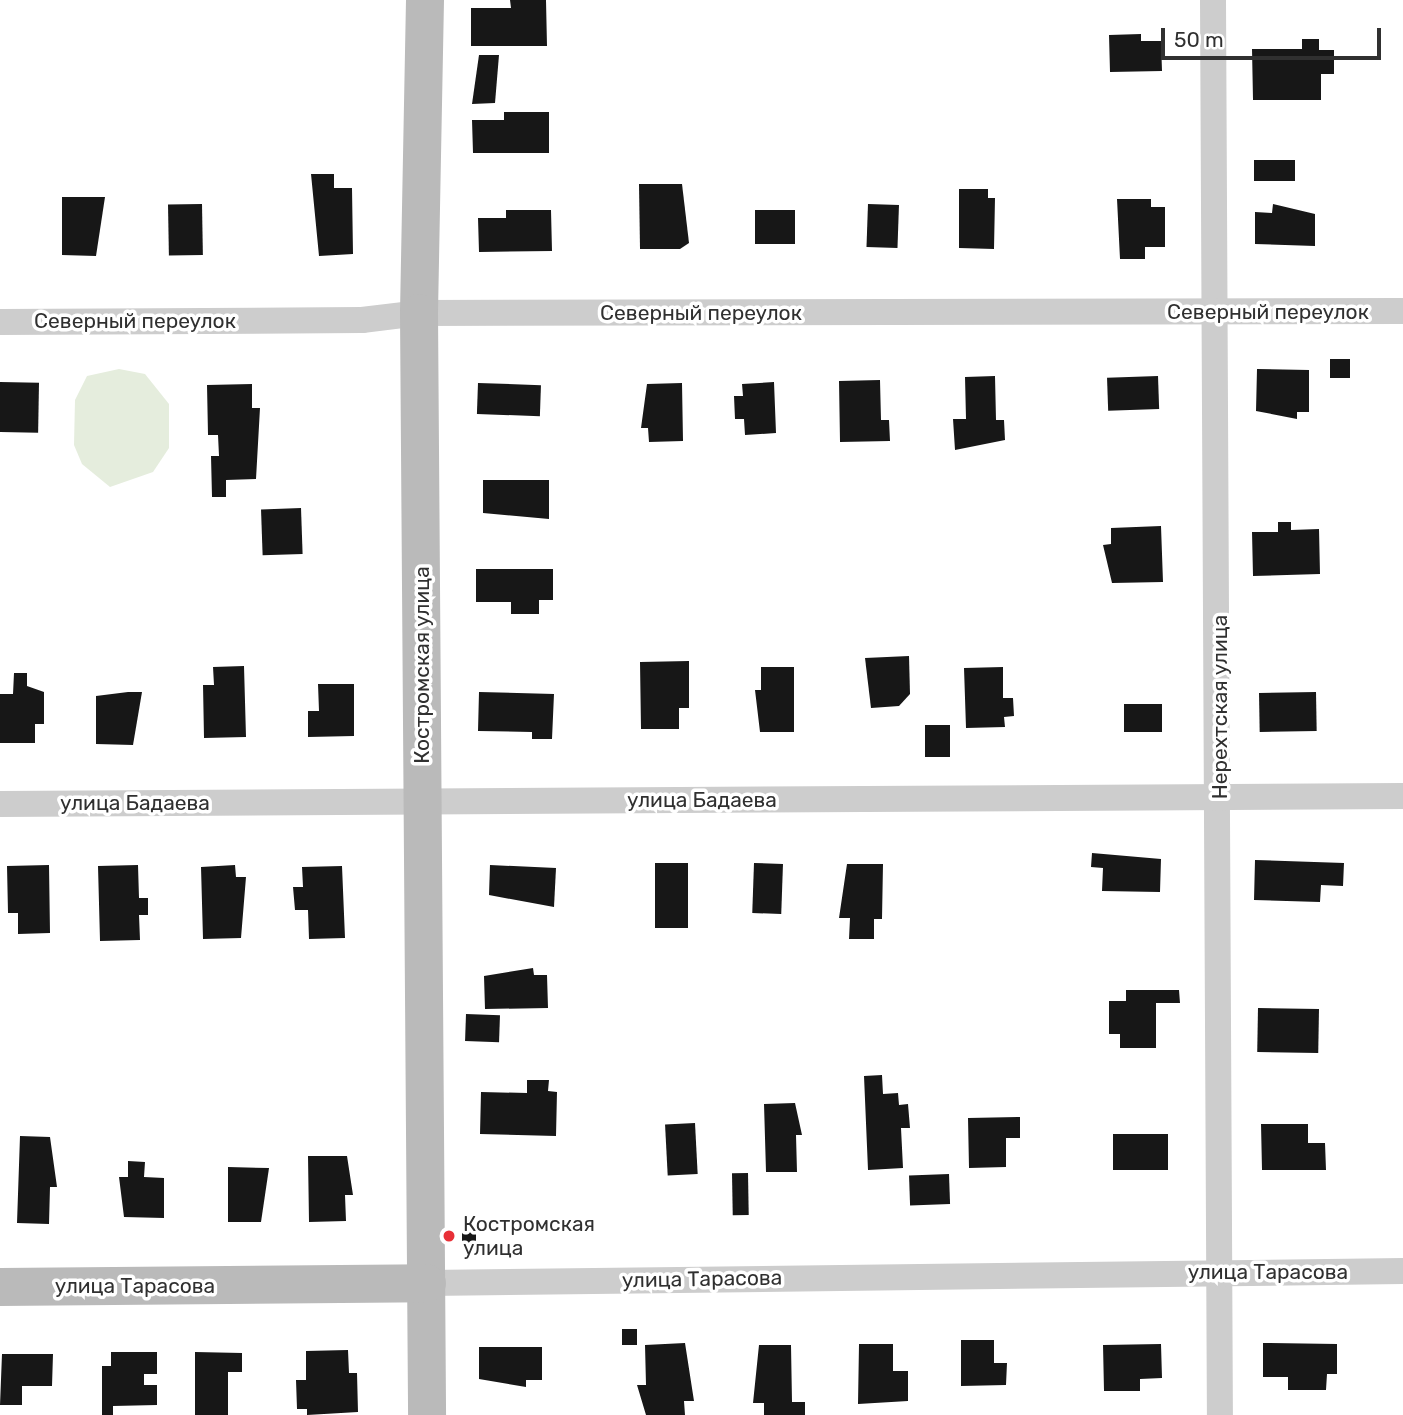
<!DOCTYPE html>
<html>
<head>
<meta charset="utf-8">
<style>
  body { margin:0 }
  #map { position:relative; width:1403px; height:1415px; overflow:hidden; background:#fff; font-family:Rubik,sans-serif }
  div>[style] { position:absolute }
  .green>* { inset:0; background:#e5eddd }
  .building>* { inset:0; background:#171717; transform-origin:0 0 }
  .street>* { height:26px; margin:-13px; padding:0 13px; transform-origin:13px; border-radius:13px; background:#cdcdcd }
  .secondary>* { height:38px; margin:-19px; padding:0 19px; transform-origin:19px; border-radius:19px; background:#bababa }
  .dots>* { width:19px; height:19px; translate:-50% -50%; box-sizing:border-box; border:4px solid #fff; border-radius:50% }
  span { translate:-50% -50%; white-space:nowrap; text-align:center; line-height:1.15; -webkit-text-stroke:7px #fff; paint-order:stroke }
  .street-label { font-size:21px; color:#303030 }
  .poi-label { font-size:21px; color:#303030 }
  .left { translate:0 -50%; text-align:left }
  .scale { position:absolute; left:1161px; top:28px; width:220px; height:32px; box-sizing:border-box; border:4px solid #303030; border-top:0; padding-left:9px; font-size:21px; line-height:24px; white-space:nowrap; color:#303030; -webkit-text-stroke:5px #fff; paint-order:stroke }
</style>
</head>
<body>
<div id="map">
  <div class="green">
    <div style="clip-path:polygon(119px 369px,145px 374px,169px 404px,169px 448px,153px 472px,110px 487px,82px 464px,74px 445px,75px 400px,87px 376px)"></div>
  </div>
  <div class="building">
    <div style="clip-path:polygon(510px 0,546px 0,547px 46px,471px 46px,471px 8px,511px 8px)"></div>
    <div style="clip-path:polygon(1141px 34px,1141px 41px,1161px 41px,1162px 71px,1110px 72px,1109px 35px)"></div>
    <div style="clip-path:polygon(1302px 39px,1319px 39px,1319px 50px,1334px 50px,1334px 74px,1321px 74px,1321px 100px,1253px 100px,1252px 49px,1302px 49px)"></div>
    <div style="clip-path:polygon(479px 55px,499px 55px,495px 103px,472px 104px)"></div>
    <div style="clip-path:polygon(504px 112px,549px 112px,549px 153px,473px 153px,472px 120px,504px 120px)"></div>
    <div style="left:1254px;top:160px;width:41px;height:21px"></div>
    <div style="clip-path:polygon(311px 174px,334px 174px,334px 188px,352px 188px,353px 254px,319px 256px)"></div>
    <div style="clip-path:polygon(639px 184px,682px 184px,689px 243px,680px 249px,640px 249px)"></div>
    <div style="clip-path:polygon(959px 189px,988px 189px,988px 198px,995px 198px,994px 249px,959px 248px)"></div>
    <div style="clip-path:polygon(62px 197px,105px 197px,96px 256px,62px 255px)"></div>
    <div style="clip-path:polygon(1117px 199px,1151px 199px,1151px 207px,1165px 207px,1165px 247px,1145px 247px,1145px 259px,1120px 259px)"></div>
    <div style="left:202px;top:204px;width:51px;height:34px;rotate:89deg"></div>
    <div style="left:868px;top:204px;width:31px;height:43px;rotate:2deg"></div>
    <div style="clip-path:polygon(1273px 204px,1315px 214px,1315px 246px,1255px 244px,1255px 212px,1272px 213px)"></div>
    <div style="clip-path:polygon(506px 210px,551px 210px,552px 251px,479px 252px,478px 218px,506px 218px)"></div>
    <div style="left:755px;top:210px;width:40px;height:34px"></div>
    <div style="left:1330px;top:359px;width:20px;height:19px"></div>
    <div style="clip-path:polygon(1257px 369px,1309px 370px,1309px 412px,1297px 412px,1297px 419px,1256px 411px)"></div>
    <div style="clip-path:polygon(995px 376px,996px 420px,1004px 420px,1005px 440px,955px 450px,953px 419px,966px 419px,965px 377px)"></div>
    <div style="left:1158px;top:376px;width:33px;height:51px;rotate:88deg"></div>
    <div style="clip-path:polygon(880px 380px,881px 420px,889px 420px,890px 441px,840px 442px,839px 381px)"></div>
    <div style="left:0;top:382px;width:39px;height:50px;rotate:1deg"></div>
    <div style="clip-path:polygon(774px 382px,776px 433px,745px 435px,744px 419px,735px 419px,734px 396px,743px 396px,742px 384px)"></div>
    <div style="left:478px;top:383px;width:63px;height:31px;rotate:2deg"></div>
    <div style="clip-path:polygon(682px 383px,683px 441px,649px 442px,648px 428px,641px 428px,647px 384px)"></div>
    <div style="clip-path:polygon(252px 384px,252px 408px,260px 408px,256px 479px,226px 480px,226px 497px,212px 497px,211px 456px,219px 456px,218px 435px,208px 435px,207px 385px)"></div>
    <div style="clip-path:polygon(483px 480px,549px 480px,549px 519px,483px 513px)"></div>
    <div style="left:301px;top:508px;width:46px;height:40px;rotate:88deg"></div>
    <div style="clip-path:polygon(1278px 522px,1291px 522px,1291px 530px,1319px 529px,1320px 574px,1253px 576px,1252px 532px,1278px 532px)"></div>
    <div style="clip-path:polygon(1161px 526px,1163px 582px,1112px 583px,1103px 545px,1111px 544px,1111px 528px)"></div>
    <div style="clip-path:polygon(476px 569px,553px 569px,553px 600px,539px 600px,539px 614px,511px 614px,511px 602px,476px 602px)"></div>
    <div style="clip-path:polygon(909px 656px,910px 694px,899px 706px,871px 708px,865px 658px)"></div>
    <div style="clip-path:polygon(689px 661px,689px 708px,679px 708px,679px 729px,641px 729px,640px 662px)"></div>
    <div style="clip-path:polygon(244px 666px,246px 737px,204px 738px,203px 685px,214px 685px,213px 667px)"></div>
    <div style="clip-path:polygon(761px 667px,794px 667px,794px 732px,760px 732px,755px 690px,761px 690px)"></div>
    <div style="clip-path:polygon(1003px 667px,1003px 698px,1013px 698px,1014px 716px,1004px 717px,1005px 727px,966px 728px,964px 668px)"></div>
    <div style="clip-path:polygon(14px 673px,27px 673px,27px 686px,44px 692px,44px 724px,35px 724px,35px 743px,0 743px,0 694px,13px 694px)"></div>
    <div style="clip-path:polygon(318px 684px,354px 684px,354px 736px,308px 737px,308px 711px,319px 711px)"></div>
    <div style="clip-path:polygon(128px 692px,142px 692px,133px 745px,96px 744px,96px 696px)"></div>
    <div style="clip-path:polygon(479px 692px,554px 694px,552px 739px,532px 739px,532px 732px,478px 731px)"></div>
    <div style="left:1316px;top:692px;width:39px;height:57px;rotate:89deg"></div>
    <div style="left:1124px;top:704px;width:38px;height:28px"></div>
    <div style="left:925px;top:725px;width:25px;height:32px"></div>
    <div style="clip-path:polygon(1092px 853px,1161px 859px,1160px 892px,1102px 891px,1103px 868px,1091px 867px)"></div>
    <div style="clip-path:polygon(1255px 860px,1344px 863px,1343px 886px,1321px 885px,1320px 902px,1254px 900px)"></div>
    <div style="left:655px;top:863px;width:33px;height:65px"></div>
    <div style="left:754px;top:863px;width:29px;height:50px;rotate:2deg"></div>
    <div style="clip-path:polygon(847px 864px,883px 864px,882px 919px,874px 919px,874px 939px,849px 939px,850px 918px,839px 918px)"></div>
    <div style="clip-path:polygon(49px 865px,50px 933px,18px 934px,18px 913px,8px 913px,7px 866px)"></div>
    <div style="clip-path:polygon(138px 865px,139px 898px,148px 898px,148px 915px,139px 915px,140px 940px,100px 941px,98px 866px)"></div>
    <div style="clip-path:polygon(235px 865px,236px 877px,246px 877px,241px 938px,203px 939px,201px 867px)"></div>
    <div style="clip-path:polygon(490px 865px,556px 868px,554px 907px,489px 895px)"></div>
    <div style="clip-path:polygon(342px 866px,345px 938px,309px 939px,308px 910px,295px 910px,293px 887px,303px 887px,302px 867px)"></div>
    <div style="clip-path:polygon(533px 968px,534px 975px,547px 975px,548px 1008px,485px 1009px,484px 976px)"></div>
    <div style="clip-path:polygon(1126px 990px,1179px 990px,1180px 1003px,1156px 1003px,1156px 1048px,1120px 1048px,1120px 1034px,1109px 1034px,1109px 1001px,1126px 1001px)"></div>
    <div style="left:1258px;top:1008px;width:61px;height:44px;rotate:1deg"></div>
    <div style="left:466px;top:1014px;width:34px;height:27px;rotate:2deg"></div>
    <div style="clip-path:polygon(882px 1075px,883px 1094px,898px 1093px,899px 1105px,908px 1104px,910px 1128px,901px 1128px,903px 1168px,868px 1170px,864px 1076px)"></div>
    <div style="clip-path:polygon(527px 1080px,549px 1080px,548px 1091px,557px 1092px,556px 1136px,480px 1134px,481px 1092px,527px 1093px)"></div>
    <div style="clip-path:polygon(795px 1103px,802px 1135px,796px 1135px,797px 1172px,766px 1172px,764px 1104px)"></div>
    <div style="clip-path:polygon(1020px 1117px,1020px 1138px,1006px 1138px,1006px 1167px,969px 1168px,968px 1118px)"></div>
    <div style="left:695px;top:1123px;width:51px;height:30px;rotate:87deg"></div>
    <div style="clip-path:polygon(1261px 1124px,1308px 1124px,1308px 1143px,1325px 1143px,1326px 1170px,1262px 1170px)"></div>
    <div style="left:1113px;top:1134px;width:55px;height:36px"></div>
    <div style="clip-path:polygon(20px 1136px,50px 1137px,57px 1187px,50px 1187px,49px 1224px,17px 1223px)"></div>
    <div style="clip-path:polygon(308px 1156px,347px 1156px,353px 1195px,345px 1195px,346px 1221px,309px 1222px)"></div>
    <div style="clip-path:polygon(128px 1161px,145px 1162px,144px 1177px,164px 1178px,164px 1218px,124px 1217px,119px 1177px,128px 1177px)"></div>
    <div style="clip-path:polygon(228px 1167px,269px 1168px,261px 1222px,228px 1222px)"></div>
    <div style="left:748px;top:1173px;width:42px;height:16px;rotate:89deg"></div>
    <div style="left:949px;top:1174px;width:30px;height:40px;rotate:88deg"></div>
    <div style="left:462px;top:1226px;width:14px;height:19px"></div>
    <div style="left:622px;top:1329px;width:15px;height:16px"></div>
    <div style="clip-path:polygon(961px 1340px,994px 1340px,994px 1363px,1007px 1363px,1006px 1385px,961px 1386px)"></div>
    <div style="clip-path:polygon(685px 1343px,694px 1401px,684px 1401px,685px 1415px,646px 1415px,637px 1385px,646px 1385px,645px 1345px)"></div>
    <div style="clip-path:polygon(1263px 1343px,1337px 1344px,1337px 1374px,1327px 1374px,1326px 1390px,1288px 1390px,1288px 1377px,1263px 1377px)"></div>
    <div style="clip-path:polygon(859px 1344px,893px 1344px,893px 1371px,908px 1371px,908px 1401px,858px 1404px)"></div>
    <div style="clip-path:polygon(1161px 1344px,1162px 1378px,1140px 1379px,1140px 1391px,1104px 1391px,1103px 1345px)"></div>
    <div style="clip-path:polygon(759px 1345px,791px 1345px,792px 1402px,805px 1402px,805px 1415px,764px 1415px,764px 1403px,753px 1403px)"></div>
    <div style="clip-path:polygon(479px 1347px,542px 1347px,542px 1380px,526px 1380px,526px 1387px,479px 1379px)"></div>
    <div style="clip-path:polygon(348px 1350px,349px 1373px,357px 1373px,358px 1412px,307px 1415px,307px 1409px,297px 1409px,296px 1380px,306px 1380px,306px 1351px)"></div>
    <div style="clip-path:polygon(111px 1352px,157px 1352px,157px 1374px,144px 1374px,144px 1385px,157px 1385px,157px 1405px,113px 1406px,113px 1415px,102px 1415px,102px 1366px,111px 1366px)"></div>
    <div style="clip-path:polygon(195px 1352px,242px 1353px,242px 1372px,228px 1372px,228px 1415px,195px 1415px)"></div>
    <div style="clip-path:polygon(2px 1354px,53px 1354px,52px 1386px,22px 1386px,22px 1405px,0 1405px)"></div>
  </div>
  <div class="street">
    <div style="left:1213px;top:0;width:1415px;rotate:89.72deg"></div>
    <div style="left:0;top:322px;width:362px;rotate:-0.3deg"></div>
    <div style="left:362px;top:320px;width:57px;rotate:-7deg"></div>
    <div style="left:419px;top:313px;width:984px;rotate:-0.12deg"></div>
    <div style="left:0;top:804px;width:1403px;rotate:-0.33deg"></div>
    <div style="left:427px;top:1283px;width:976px;rotate:-0.7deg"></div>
  </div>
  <div class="secondary">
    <div style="left:425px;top:0;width:313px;rotate:91.1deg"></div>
    <div style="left:419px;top:313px;width:1102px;rotate:89.58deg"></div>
    <div style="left:0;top:1287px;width:427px;rotate:-0.5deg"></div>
  </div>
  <div class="dots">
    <div style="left:449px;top:1236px;background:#e83037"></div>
  </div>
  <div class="street-label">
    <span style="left:1268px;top:312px">Северный переулок</span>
    <span style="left:701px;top:313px">Северный переулок</span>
    <span style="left:135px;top:321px">Северный переулок</span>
    <span style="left:422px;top:665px;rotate:-90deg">Костромская улица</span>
    <span style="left:1220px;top:707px;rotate:-90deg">Нерехтская улица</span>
    <span style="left:702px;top:800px">улица Бадаева</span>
    <span style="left:135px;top:803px">улица Бадаева</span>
    <span style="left:1268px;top:1272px">улица Тарасова</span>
    <span style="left:702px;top:1279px;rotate:-1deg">улица Тарасова</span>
    <span style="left:135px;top:1286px">улица Тарасова</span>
  </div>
  <div class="poi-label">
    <span class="left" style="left:463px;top:1236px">Костромская<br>улица</span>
  </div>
  <div class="scale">50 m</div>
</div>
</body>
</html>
